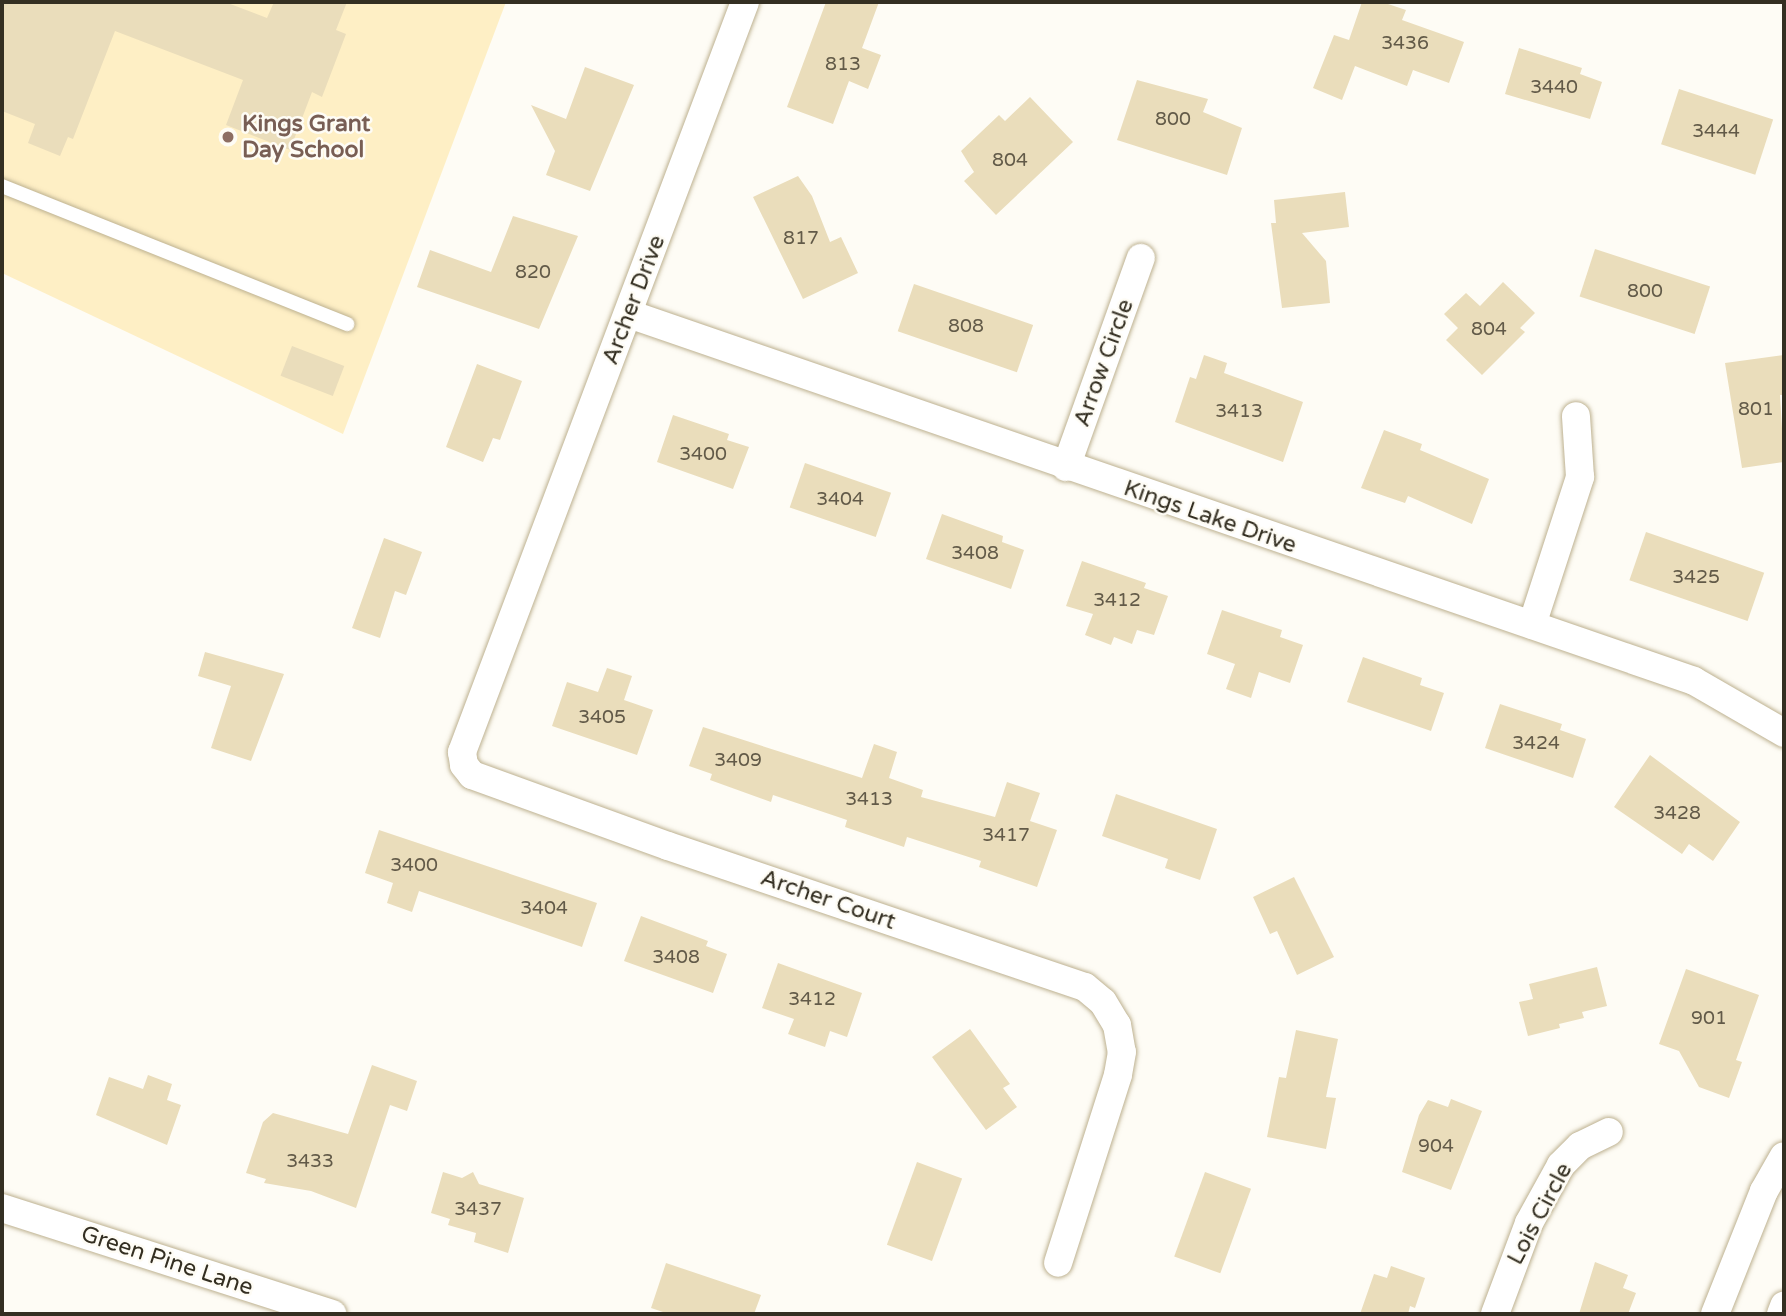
<!DOCTYPE html>
<html>
<head>
<meta charset="utf-8">
<style>
  body { margin:0 }
  #map { position:relative; width:1786px; height:1316px; overflow:hidden; background:#fefcf5; font-family:"Varela Round",sans-serif }
  div>[style] { position:absolute }
  .built>* { inset:0; background:#feefc5 }
  .building>* { inset:0; background:#eaddbb; transform-origin:0 0 }
  .roads { filter:drop-shadow(0 0 2px #bdb190) drop-shadow(0 0 2px #bdb190) }
  .service>* { height:14px; margin:-7px; padding:0 7px; transform-origin:7px; border-radius:7px; background:#fff }
  .minor>* { height:28px; margin:-14px; padding:0 14px; transform-origin:14px; border-radius:14px; background:#fff }
  .dots>* { width:19px; height:19px; translate:-50% -50%; box-sizing:border-box; border:4px solid #fefcf5; border-radius:50% }
  span { translate:-50% -50%; white-space:nowrap; text-align:center; line-height:1.15; -webkit-text-stroke:5px #fefcf5; paint-order:stroke }
  .number-label { font-size:19px; color:#625a48 }
  .number-label span { -webkit-text-stroke-width:0 }
  .education-label { font-size:23px; color:#785e54; font-weight:700 }
  .left { translate:0 -50%; text-align:left }
  .street-label { font-size:23px; color:#342f22 }
  .frame { position:absolute; inset:0; border:4px solid #342f22; pointer-events:none }
</style>
</head>
<body>
<div id="map">
  <div class="built">
    <div style="clip-path:polygon(2px 2px,506px 2px,343px 434px,2px 273px)"></div>
  </div>
  <div class="building">
    <div style="clip-path:polygon(2px 2px,225px 2px,267px 18px,274px 2px,347px 2px,336px 30px,346px 34px,322px 97px,312px 92px,290px 150px,226px 125px,243px 80px,115px 31px,73px 139px,68px 137px,60px 156px,28px 143px,35px 124px,2px 111px)"></div>
    <div style="clip-path:polygon(826px 2px,879px 2px,862px 48px,881px 55px,868px 89px,849px 81px,833px 124px,787px 107px)"></div>
    <div style="clip-path:polygon(1362px 2px,1382px 2px,1406px 10px,1402px 20px,1464px 42px,1449px 83px,1413px 70px,1407px 86px,1355px 66px,1342px 100px,1313px 88px,1334px 35px,1349px 40px)"></div>
    <div style="clip-path:polygon(1519px 48px,1582px 68px,1580px 74px,1602px 82px,1590px 119px,1505px 94px)"></div>
    <div style="clip-path:polygon(585px 67px,634px 85px,590px 191px,546px 175px,555px 151px,531px 105px,566px 119px)"></div>
    <div style="clip-path:polygon(1137px 80px,1208px 99px,1203px 112px,1242px 128px,1227px 175px,1117px 140px)"></div>
    <div style="left:1679px;top:89px;width:99px;height:58px;rotate:18deg"></div>
    <div style="clip-path:polygon(1030px 97px,1073px 142px,996px 215px,964px 181px,974px 172px,961px 151px,999px 115px,1005px 121px)"></div>
    <div style="clip-path:polygon(798px 176px,812px 196px,830px 242px,841px 237px,858px 273px,803px 299px,753px 197px)"></div>
    <div style="clip-path:polygon(1345px 192px,1349px 227px,1302px 233px,1326px 261px,1330px 303px,1282px 308px,1271px 223px,1276px 223px,1274px 200px)"></div>
    <div style="clip-path:polygon(513px 216px,578px 236px,539px 329px,417px 287px,430px 250px,491px 272px)"></div>
    <div style="left:1595px;top:249px;width:121px;height:50px;rotate:18deg"></div>
    <div style="clip-path:polygon(1503px 282px,1535px 313px,1520px 328px,1525px 332px,1482px 375px,1446px 340px,1458px 328px,1444px 314px,1466px 293px,1480px 306px)"></div>
    <div style="left:914px;top:284px;width:126px;height:50px;rotate:19deg"></div>
    <div style="left:292px;top:346px;width:56px;height:32px;rotate:21deg"></div>
    <div style="clip-path:polygon(1204px 355px,1227px 363px,1224px 373px,1303px 402px,1283px 462px,1175px 422px,1190px 377px,1196px 379px)"></div>
    <div style="clip-path:polygon(1784px 355px,1784px 395px,1780px 395px,1784px 462px,1742px 468px,1725px 363px)"></div>
    <div style="clip-path:polygon(477px 364px,522px 381px,500px 440px,493px 438px,483px 462px,446px 447px)"></div>
    <div style="clip-path:polygon(673px 415px,729px 434px,727px 440px,749px 447px,733px 489px,657px 462px)"></div>
    <div style="clip-path:polygon(1384px 430px,1422px 444px,1420px 450px,1489px 479px,1472px 524px,1408px 496px,1405px 503px,1361px 488px)"></div>
    <div style="left:805px;top:463px;width:91px;height:47px;rotate:19deg"></div>
    <div style="clip-path:polygon(942px 514px,1003px 536px,1002px 542px,1024px 550px,1011px 589px,926px 559px)"></div>
    <div style="left:1646px;top:532px;width:125px;height:51px;rotate:19deg"></div>
    <div style="clip-path:polygon(384px 538px,422px 552px,406px 595px,395px 591px,380px 638px,352px 628px)"></div>
    <div style="clip-path:polygon(1082px 561px,1146px 583px,1144px 588px,1168px 596px,1154px 635px,1137px 630px,1132px 644px,1114px 637px,1111px 645px,1085px 635px,1093px 614px,1066px 606px)"></div>
    <div style="clip-path:polygon(1222px 610px,1282px 630px,1280px 637px,1303px 645px,1290px 683px,1259px 672px,1251px 698px,1226px 689px,1235px 664px,1207px 654px)"></div>
    <div style="clip-path:polygon(205px 652px,284px 674px,251px 761px,211px 748px,231px 686px,198px 676px)"></div>
    <div style="clip-path:polygon(1363px 657px,1422px 678px,1420px 685px,1444px 693px,1431px 731px,1347px 702px)"></div>
    <div style="clip-path:polygon(607px 668px,632px 676px,624px 700px,653px 710px,637px 755px,552px 726px,567px 682px,598px 692px)"></div>
    <div style="clip-path:polygon(1500px 704px,1562px 724px,1560px 730px,1586px 739px,1573px 778px,1485px 748px)"></div>
    <div style="clip-path:polygon(703px 727px,862px 778px,874px 744px,897px 752px,889px 778px,923px 790px,921px 797px,995px 817px,1007px 782px,1040px 793px,1030px 821px,1057px 830px,1037px 887px,979px 867px,981px 861px,907px 837px,904px 847px,845px 827px,847px 820px,773px 795px,771px 802px,710px 780px,712px 774px,689px 766px)"></div>
    <div style="clip-path:polygon(1650px 755px,1740px 822px,1713px 861px,1689px 844px,1682px 854px,1614px 807px)"></div>
    <div style="clip-path:polygon(1116px 794px,1217px 829px,1200px 880px,1165px 868px,1168px 859px,1102px 836px)"></div>
    <div style="clip-path:polygon(379px 830px,597px 903px,582px 947px,419px 891px,412px 912px,387px 903px,393px 883px,365px 873px)"></div>
    <div style="clip-path:polygon(1294px 877px,1334px 957px,1297px 975px,1277px 931px,1270px 934px,1253px 897px)"></div>
    <div style="clip-path:polygon(641px 916px,708px 941px,706px 946px,727px 954px,713px 993px,624px 961px)"></div>
    <div style="clip-path:polygon(778px 963px,862px 993px,847px 1037px,830px 1031px,825px 1047px,788px 1034px,794px 1019px,762px 1008px)"></div>
    <div style="clip-path:polygon(1597px 967px,1607px 1006px,1582px 1012px,1584px 1018px,1559px 1024px,1560px 1028px,1528px 1036px,1519px 1002px,1533px 999px,1529px 984px)"></div>
    <div style="clip-path:polygon(1686px 969px,1759px 995px,1736px 1060px,1742px 1062px,1729px 1098px,1699px 1087px,1679px 1051px,1659px 1044px)"></div>
    <div style="clip-path:polygon(970px 1029px,1010px 1084px,1003px 1088px,1017px 1107px,986px 1130px,932px 1057px)"></div>
    <div style="clip-path:polygon(1296px 1030px,1338px 1039px,1326px 1097px,1336px 1098px,1326px 1149px,1267px 1137px,1279px 1077px,1286px 1078px)"></div>
    <div style="clip-path:polygon(372px 1065px,417px 1081px,407px 1111px,390px 1105px,356px 1208px,311px 1191px,264px 1183px,266px 1179px,246px 1173px,263px 1122px,273px 1113px,348px 1134px)"></div>
    <div style="clip-path:polygon(148px 1075px,172px 1084px,167px 1100px,181px 1105px,167px 1145px,96px 1115px,109px 1077px,143px 1089px)"></div>
    <div style="clip-path:polygon(1451px 1099px,1482px 1111px,1451px 1190px,1402px 1172px,1419px 1115px,1428px 1100px,1448px 1107px)"></div>
    <div style="left:917px;top:1162px;width:48px;height:88px;rotate:20deg"></div>
    <div style="clip-path:polygon(443px 1172px,462px 1178px,473px 1172px,479px 1184px,524px 1198px,508px 1253px,474px 1242px,476px 1233px,448px 1225px,450px 1219px,431px 1213px)"></div>
    <div style="left:1205px;top:1172px;width:49px;height:90px;rotate:20deg"></div>
    <div style="clip-path:polygon(1595px 1262px,1628px 1275px,1623px 1288px,1636px 1293px,1628px 1314px,1579px 1314px)"></div>
    <div style="clip-path:polygon(666px 1263px,761px 1295px,754px 1314px,669px 1314px,651px 1308px)"></div>
    <div style="clip-path:polygon(1391px 1266px,1425px 1278px,1415px 1308px,1410px 1306px,1408px 1314px,1360px 1314px,1374px 1274px,1387px 1278px)"></div>
  </div>
  <div class="roads">
    <div class="service">
      <div style="left:2px;top:186px;width:372px;rotate:21.8deg"></div>
    </div>
    <div class="minor">
      <div style="left:745px;top:2px;width:802px;rotate:110.67deg"></div>
      <div style="left:462px;top:752px;width:13px;rotate:81deg"></div>
      <div style="left:464px;top:765px;width:13px;rotate:51deg"></div>
      <div style="left:472px;top:775px;width:208px;rotate:19.9deg"></div>
      <div style="left:668px;top:846px;width:440px;rotate:18.7deg"></div>
      <div style="left:1085px;top:987px;width:23px;rotate:40deg"></div>
      <div style="left:1103px;top:1002px;width:27px;rotate:59deg"></div>
      <div style="left:1117px;top:1025px;width:27px;rotate:80deg"></div>
      <div style="left:1122px;top:1052px;width:23px;rotate:100deg"></div>
      <div style="left:1118px;top:1075px;width:197px;rotate:107.7deg"></div>
      <div style="left:629px;top:314px;width:1126px;rotate:19.01deg"></div>
      <div style="left:1694px;top:681px;width:104px;rotate:30deg"></div>
      <div style="left:1066px;top:467px;width:222px;rotate:-70.3deg"></div>
      <div style="left:1532px;top:625px;width:156px;rotate:-72deg"></div>
      <div style="left:1580px;top:477px;width:61px;rotate:-93.8deg"></div>
      <div style="left:2px;top:1208px;width:347px;rotate:17.8deg"></div>
      <div style="left:1495px;top:1314px;width:97px;rotate:-69.5deg"></div>
      <div style="left:1529px;top:1223px;width:66px;rotate:-61.1deg"></div>
      <div style="left:1561px;top:1165px;width:27px;rotate:-45deg"></div>
      <div style="left:1580px;top:1146px;width:32px;rotate:-26deg"></div>
      <div style="left:1715px;top:1314px;width:132px;rotate:-68.3deg"></div>
      <div style="left:1764px;top:1191px;width:40px;rotate:-60.3deg"></div>
      <div style="left:1781px;top:1314px;width:9px;rotate:-69deg"></div>
    </div>
  </div>
  <div class="dots">
    <div style="left:228px;top:137px;background:#8d6e63"></div>
  </div>
  <div class="number-label">
    <span style="left:1405px;top:44px">3436</span>
    <span style="left:843px;top:65px">813</span>
    <span style="left:1554px;top:88px">3440</span>
    <span style="left:1173px;top:120px">800</span>
    <span style="left:1716px;top:132px">3444</span>
    <span style="left:1010px;top:161px">804</span>
    <span style="left:801px;top:239px">817</span>
    <span style="left:533px;top:273px">820</span>
    <span style="left:1645px;top:292px">800</span>
    <span style="left:966px;top:327px">808</span>
    <span style="left:1489px;top:330px">804</span>
    <span style="left:1756px;top:410px">801</span>
    <span style="left:1239px;top:412px">3413</span>
    <span style="left:703px;top:455px">3400</span>
    <span style="left:840px;top:500px">3404</span>
    <span style="left:975px;top:554px">3408</span>
    <span style="left:1696px;top:578px">3425</span>
    <span style="left:1117px;top:601px">3412</span>
    <span style="left:602px;top:718px">3405</span>
    <span style="left:1536px;top:744px">3424</span>
    <span style="left:738px;top:761px">3409</span>
    <span style="left:869px;top:800px">3413</span>
    <span style="left:1677px;top:814px">3428</span>
    <span style="left:1006px;top:836px">3417</span>
    <span style="left:414px;top:866px">3400</span>
    <span style="left:544px;top:909px">3404</span>
    <span style="left:676px;top:958px">3408</span>
    <span style="left:812px;top:1000px">3412</span>
    <span style="left:1709px;top:1019px">901</span>
    <span style="left:1436px;top:1147px">904</span>
    <span style="left:310px;top:1162px">3433</span>
    <span style="left:478px;top:1210px">3437</span>
  </div>
  <div class="education-label">
    <span class="left" style="left:242px;top:137px">Kings Grant<br>Day School</span>
  </div>
  <div class="street-label">
    <span style="left:634px;top:300px;rotate:-69deg">Archer Drive</span>
    <span style="left:1104px;top:363px;rotate:-70deg">Arrow Circle</span>
    <span style="left:1210px;top:517px;rotate:19deg">Kings Lake Drive</span>
    <span style="left:828px;top:900px;rotate:19deg">Archer Court</span>
    <span style="left:1540px;top:1214px;rotate:-62deg">Lois Circle</span>
    <span style="left:167px;top:1261px;rotate:18deg">Green Pine Lane</span>
  </div>
  <div class="frame"></div>
</div>
</body>
</html>
